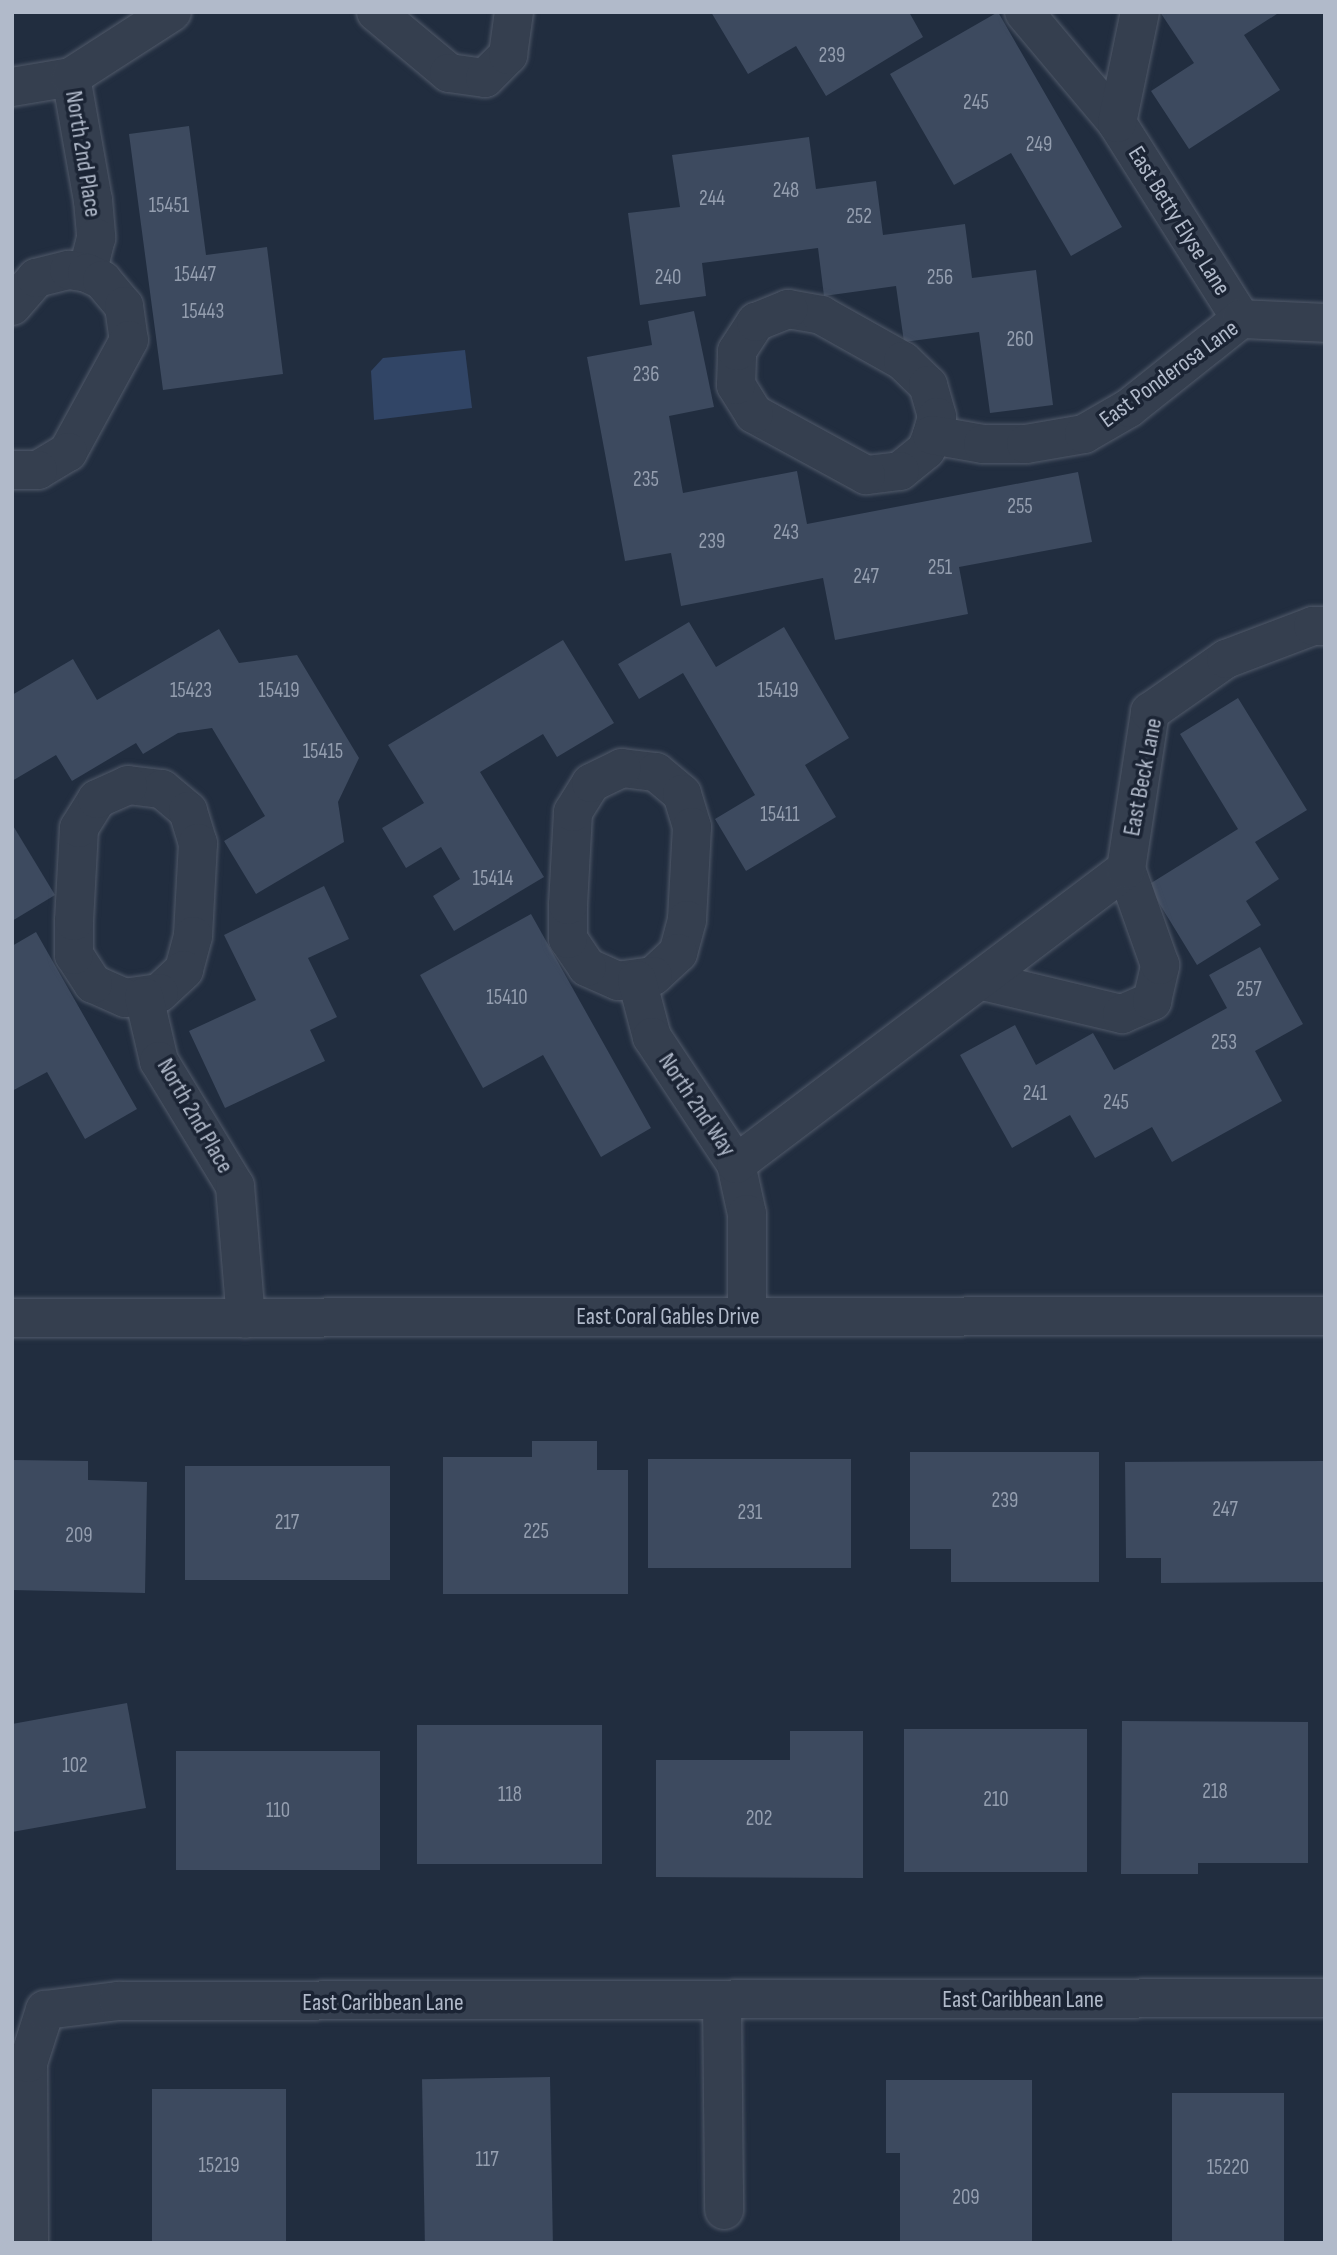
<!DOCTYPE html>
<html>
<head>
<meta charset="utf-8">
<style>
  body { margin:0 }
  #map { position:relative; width:1337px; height:2255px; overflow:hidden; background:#212d3f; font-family:"Sofia Sans Condensed",sans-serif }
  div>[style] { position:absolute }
  .water>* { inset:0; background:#314566 }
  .building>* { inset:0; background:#3d4a5f; transform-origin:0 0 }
  .roads { filter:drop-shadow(0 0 2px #515a6a) drop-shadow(0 0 2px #515a6a) }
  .minor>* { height:38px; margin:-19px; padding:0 19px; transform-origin:19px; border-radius:19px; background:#353f4f }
  .tertiary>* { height:38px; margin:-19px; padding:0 19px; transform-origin:19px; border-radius:19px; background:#353f4f }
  span { translate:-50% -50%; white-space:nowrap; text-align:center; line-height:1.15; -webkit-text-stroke:7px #1b2434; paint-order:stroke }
  .number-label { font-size:21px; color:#949eaf }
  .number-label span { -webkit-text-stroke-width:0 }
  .street-label { font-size:24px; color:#b1baca }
  .frame { position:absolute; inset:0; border:14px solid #b1baca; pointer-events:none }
</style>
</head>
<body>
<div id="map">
  <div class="water">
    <div style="clip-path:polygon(465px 350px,472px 408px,374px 420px,371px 371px,383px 358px)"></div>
  </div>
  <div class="building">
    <div style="clip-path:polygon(711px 12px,909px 12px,923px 37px,826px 96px,796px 46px,748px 74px)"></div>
    <div style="clip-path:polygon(998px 12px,1122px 227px,1071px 256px,1011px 153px,954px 185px,890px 74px)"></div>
    <div style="clip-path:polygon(1160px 12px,1280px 12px,1244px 35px,1280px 90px,1189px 149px,1151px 91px,1194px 63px)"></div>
    <div style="clip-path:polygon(189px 126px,206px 255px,267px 247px,283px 374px,163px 390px,129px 134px)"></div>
    <div style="clip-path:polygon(809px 137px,816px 189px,876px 181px,883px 235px,965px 224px,972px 278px,1036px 270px,1053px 405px,990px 413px,979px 332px,904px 342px,896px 286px,824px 296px,818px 248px,702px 263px,706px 296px,640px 305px,628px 213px,680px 207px,672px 155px)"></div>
    <div style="clip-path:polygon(694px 311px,714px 407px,669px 416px,683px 493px,797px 471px,807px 524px,1078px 472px,1092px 542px,959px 567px,968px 614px,835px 640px,823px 578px,681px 606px,671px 553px,625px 561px,587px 357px,652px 345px,648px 321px)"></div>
    <div style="clip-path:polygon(689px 622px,716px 667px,784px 627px,849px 738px,805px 765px,836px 817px,746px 871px,715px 819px,755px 795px,683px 673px,639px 699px,618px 664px)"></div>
    <div style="clip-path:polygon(219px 629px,239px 663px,297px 655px,359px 758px,338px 802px,344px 842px,256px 894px,224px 841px,265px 816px,212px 728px,178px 733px,143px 754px,136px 743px,72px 781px,56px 755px,12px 781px,12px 695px,73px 659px,97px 700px)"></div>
    <div style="clip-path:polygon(563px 640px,614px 723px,557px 757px,543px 734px,480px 772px,544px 877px,454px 931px,433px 896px,460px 879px,441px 847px,406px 868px,382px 828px,424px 803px,388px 745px)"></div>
    <div style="clip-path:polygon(1238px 698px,1307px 810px,1255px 842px,1279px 879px,1246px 901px,1261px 925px,1197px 965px,1148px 885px,1238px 829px,1180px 734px)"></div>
    <div style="clip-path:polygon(12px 824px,55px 895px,12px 921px)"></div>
    <div style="clip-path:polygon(324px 886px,349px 939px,308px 958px,337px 1017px,310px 1030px,325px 1061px,225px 1108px,189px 1031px,256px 1000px,224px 935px)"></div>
    <div style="clip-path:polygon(531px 914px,651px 1128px,601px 1157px,543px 1055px,483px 1088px,420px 975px)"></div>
    <div style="clip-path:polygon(36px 932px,137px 1109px,85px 1139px,47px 1072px,12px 1091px,12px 946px)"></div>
    <div style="clip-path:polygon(1260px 947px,1303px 1024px,1255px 1051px,1282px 1101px,1172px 1162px,1152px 1127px,1095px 1158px,1070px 1115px,1012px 1148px,960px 1055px,1015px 1025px,1036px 1065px,1093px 1033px,1114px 1070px,1227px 1008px,1209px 975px)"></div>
    <div style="clip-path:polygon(532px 1441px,597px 1441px,597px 1470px,628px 1470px,628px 1594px,443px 1594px,443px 1457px,532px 1457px)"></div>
    <div style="clip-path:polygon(910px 1452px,1099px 1452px,1099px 1582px,951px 1582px,951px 1549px,910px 1549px)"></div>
    <div style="left:648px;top:1459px;width:203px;height:109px"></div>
    <div style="clip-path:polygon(12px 1460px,88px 1461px,88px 1480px,147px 1482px,145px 1593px,12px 1590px)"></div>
    <div style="clip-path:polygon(1325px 1461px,1325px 1582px,1161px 1583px,1161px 1558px,1126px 1558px,1125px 1462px)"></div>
    <div style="left:185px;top:1466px;width:205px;height:114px"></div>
    <div style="clip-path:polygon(127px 1703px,146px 1808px,12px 1832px,12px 1724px)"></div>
    <div style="clip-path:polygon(1122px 1721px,1308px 1722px,1308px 1863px,1198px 1863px,1198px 1874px,1121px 1874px)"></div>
    <div style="left:602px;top:1725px;width:139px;height:185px;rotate:90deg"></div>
    <div style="left:904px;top:1729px;width:183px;height:143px"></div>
    <div style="clip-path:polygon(790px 1731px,863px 1731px,863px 1878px,656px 1877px,656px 1760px,790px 1760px)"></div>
    <div style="left:380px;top:1751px;width:119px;height:204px;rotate:90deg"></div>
    <div style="left:550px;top:2077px;width:166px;height:128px;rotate:89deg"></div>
    <div style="clip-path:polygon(886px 2080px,1032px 2080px,1032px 2243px,900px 2243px,900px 2153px,886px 2153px)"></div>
    <div style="left:152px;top:2089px;width:134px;height:154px"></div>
    <div style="left:1172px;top:2093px;width:112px;height:150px"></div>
  </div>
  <div class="roads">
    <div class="minor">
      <div style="left:376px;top:12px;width:95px;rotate:39.9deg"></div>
      <div style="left:449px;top:73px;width:36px;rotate:8deg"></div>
      <div style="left:485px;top:78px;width:33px;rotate:-45deg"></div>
      <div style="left:508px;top:55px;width:43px;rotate:-82.1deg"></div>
      <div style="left:1024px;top:12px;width:145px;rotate:50deg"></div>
      <div style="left:1117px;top:123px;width:232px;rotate:57.7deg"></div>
      <div style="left:71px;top:77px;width:125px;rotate:79.9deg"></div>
      <div style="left:93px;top:200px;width:38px;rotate:85deg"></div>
      <div style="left:96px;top:238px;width:36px;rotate:104deg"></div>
      <div style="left:12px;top:87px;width:60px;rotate:-9.6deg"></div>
      <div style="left:71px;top:77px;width:120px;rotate:-32.8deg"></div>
      <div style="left:1117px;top:123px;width:113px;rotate:-78.3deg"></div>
      <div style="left:12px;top:306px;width:37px;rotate:-49deg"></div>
      <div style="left:36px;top:278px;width:34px;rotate:-14deg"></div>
      <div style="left:69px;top:270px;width:18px;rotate:9deg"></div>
      <div style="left:87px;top:273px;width:17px;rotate:25deg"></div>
      <div style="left:102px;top:280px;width:34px;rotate:50deg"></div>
      <div style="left:124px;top:306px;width:34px;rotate:82deg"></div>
      <div style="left:129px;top:340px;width:128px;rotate:118.6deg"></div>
      <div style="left:68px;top:452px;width:35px;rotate:149deg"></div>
      <div style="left:38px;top:470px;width:26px;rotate:180deg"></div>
      <div style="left:788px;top:309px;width:34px;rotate:10deg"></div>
      <div style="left:821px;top:315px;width:94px;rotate:29.3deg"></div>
      <div style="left:903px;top:361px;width:35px;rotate:44deg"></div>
      <div style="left:928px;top:385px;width:33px;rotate:74deg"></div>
      <div style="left:937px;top:417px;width:19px;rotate:106deg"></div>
      <div style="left:932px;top:435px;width:16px;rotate:112deg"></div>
      <div style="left:926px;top:450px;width:33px;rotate:141deg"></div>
      <div style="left:900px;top:471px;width:34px;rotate:173deg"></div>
      <div style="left:866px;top:475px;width:128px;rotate:-151.4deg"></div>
      <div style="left:754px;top:414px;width:34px;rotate:-122deg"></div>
      <div style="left:736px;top:385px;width:34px;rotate:-88deg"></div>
      <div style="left:737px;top:351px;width:35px;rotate:-57deg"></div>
      <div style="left:756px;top:322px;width:35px;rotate:-22deg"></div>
      <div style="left:932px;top:435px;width:52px;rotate:10deg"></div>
      <div style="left:983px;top:444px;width:43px"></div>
      <div style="left:1026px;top:444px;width:59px;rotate:-9.8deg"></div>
      <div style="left:1084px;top:434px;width:52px;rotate:-30deg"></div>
      <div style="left:1129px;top:408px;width:143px;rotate:-38.5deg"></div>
      <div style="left:1241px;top:319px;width:84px;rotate:2.7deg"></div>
      <div style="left:622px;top:768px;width:34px;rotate:7deg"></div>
      <div style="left:656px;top:772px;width:34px;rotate:40deg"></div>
      <div style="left:682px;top:794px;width:34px;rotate:73deg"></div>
      <div style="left:692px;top:827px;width:93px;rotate:93.1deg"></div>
      <div style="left:687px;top:920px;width:34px;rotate:105deg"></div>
      <div style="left:678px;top:953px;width:34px;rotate:137deg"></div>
      <div style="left:653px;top:976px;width:35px;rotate:172deg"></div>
      <div style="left:618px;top:981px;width:34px;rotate:-156deg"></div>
      <div style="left:587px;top:967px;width:34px;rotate:-124deg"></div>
      <div style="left:568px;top:939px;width:34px;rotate:-90deg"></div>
      <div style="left:568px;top:905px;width:93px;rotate:-86.9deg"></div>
      <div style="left:573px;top:812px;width:34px;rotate:-58deg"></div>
      <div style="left:591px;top:783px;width:34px;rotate:-26deg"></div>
      <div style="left:128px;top:785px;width:34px;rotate:7deg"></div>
      <div style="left:162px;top:789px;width:34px;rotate:40deg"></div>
      <div style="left:188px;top:811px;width:34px;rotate:73deg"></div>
      <div style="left:198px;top:843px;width:93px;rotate:93.1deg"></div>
      <div style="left:193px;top:936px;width:35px;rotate:105deg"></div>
      <div style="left:184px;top:970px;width:34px;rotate:137deg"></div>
      <div style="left:159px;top:993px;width:34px;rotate:172deg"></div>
      <div style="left:125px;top:998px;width:35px;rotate:-156deg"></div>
      <div style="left:93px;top:984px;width:35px;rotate:-123deg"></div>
      <div style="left:74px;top:955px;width:34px;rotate:-90deg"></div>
      <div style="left:74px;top:921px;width:93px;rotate:-86.9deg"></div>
      <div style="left:79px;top:828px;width:34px;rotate:-58deg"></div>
      <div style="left:97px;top:799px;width:34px;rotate:-24deg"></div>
      <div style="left:637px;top:980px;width:59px;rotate:75.3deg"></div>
      <div style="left:652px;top:1037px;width:152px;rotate:56.5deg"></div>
      <div style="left:736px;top:1164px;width:51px;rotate:77.6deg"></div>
      <div style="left:747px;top:1214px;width:102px;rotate:90deg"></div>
      <div style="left:983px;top:981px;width:143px;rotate:13.4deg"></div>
      <div style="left:1122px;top:1014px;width:33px;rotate:-23deg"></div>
      <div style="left:1152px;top:1001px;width:37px;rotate:-77deg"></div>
      <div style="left:1160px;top:965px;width:102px;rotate:-109.5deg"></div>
      <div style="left:144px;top:997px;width:66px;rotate:76.8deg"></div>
      <div style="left:159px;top:1061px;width:146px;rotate:58.7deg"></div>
      <div style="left:235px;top:1186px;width:133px;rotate:85.3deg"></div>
      <div style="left:736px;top:1164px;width:489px;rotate:-37.1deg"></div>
      <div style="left:1126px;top:869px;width:159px;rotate:-81.3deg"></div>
      <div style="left:1150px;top:712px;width:93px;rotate:-34.9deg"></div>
      <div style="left:1226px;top:659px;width:93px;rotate:-20.8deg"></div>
      <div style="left:1313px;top:626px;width:12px"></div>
      <div style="left:722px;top:2002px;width:208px;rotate:89.4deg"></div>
      <div style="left:29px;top:2243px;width:180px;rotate:-90.3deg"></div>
      <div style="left:28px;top:2063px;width:56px;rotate:-72.2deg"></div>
      <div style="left:45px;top:2010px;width:74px;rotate:-7deg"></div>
      <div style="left:118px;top:2001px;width:1207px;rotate:-0.14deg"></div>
    </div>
    <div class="tertiary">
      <div style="left:12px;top:1318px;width:1313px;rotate:-0.09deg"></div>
    </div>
  </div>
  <div class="number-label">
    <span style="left:832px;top:56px">239</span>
    <span style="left:976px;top:103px">245</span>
    <span style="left:1039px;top:145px">249</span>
    <span style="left:786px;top:191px">248</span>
    <span style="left:712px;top:199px">244</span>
    <span style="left:169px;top:206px">15451</span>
    <span style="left:859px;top:217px">252</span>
    <span style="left:195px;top:275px">15447</span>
    <span style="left:668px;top:278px">240</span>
    <span style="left:940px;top:278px">256</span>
    <span style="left:203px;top:312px">15443</span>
    <span style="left:1020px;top:340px">260</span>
    <span style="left:646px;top:375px">236</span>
    <span style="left:646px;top:480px">235</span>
    <span style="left:1020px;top:507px">255</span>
    <span style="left:786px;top:533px">243</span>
    <span style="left:712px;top:542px">239</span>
    <span style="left:940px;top:568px">251</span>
    <span style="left:866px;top:577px">247</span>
    <span style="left:191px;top:691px">15423</span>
    <span style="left:279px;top:691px">15419</span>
    <span style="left:778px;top:691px">15419</span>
    <span style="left:323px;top:752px">15415</span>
    <span style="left:780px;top:815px">15411</span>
    <span style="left:493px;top:879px">15414</span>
    <span style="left:1249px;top:990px">257</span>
    <span style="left:507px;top:998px">15410</span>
    <span style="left:1224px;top:1043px">253</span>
    <span style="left:1035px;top:1094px">241</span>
    <span style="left:1116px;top:1103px">245</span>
    <span style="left:1005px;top:1501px">239</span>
    <span style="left:1225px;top:1510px">247</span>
    <span style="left:750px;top:1513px">231</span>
    <span style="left:287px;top:1523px">217</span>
    <span style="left:536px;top:1532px">225</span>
    <span style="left:79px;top:1536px">209</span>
    <span style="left:75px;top:1766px">102</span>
    <span style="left:1215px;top:1792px">218</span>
    <span style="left:510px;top:1795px">118</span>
    <span style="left:996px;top:1800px">210</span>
    <span style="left:278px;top:1811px">110</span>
    <span style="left:759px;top:1819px">202</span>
    <span style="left:487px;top:2160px">117</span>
    <span style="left:219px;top:2166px">15219</span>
    <span style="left:1228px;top:2168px">15220</span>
    <span style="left:966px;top:2198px">209</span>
  </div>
  <div class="street-label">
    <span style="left:83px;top:154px;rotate:81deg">North 2nd Place</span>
    <span style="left:1179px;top:221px;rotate:58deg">East Betty Elyse Lane</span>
    <span style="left:1169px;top:374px;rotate:-36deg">East Ponderosa Lane</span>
    <span style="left:1143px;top:777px;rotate:-79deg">East Beck Lane</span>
    <span style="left:697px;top:1105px;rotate:56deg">North 2nd Way</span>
    <span style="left:195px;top:1116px;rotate:60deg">North 2nd Place</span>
    <span style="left:668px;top:1317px">East Coral Gables Drive</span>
    <span style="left:1023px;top:2000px">East Caribbean Lane</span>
    <span style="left:383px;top:2003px">East Caribbean Lane</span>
  </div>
  <div class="frame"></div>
</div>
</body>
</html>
